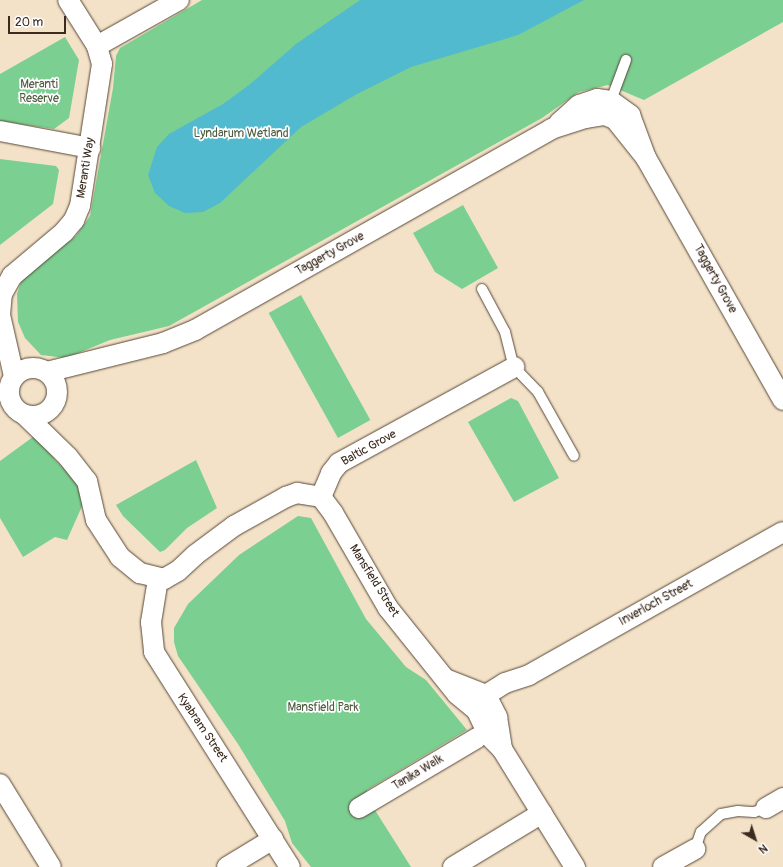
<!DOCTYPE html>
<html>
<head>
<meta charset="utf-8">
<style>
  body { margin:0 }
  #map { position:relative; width:783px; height:867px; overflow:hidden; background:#f3e2c7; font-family:Pangolin,sans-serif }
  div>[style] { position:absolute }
  .green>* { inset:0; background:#7bcf91; transform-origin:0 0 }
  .water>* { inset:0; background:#51bace }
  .roads { filter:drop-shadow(0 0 1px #574637) drop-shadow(0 0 1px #574637) }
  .lane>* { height:10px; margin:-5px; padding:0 5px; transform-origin:5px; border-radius:5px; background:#fff }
  .street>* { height:20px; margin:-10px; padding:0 10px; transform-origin:10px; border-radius:10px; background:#fff }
  .street>.ring { margin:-10px; padding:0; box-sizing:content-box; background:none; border:20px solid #fff; border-radius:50% }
  span { translate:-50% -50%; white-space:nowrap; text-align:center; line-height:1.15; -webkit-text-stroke:3.5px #fff; paint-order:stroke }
  .park-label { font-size:12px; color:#4e5c40 }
  .street-label { font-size:12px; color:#3b2a1e }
  .north { position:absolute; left:735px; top:819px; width:40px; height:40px; -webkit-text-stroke:3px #fff; paint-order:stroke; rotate:141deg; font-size:11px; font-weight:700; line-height:16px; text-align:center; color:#3b2a1e }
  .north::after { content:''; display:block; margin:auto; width:14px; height:18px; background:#3b2a1e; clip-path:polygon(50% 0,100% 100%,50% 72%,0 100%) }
  .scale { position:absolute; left:8px; top:16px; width:58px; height:18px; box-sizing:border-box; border:2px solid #3b2a1e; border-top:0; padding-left:5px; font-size:12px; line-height:14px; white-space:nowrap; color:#3b2a1e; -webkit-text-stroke:3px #fff; paint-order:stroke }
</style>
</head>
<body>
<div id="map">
  <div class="green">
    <div style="clip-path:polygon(202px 0,783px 0,783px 22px,644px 100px,608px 85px,579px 92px,542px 118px,169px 326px,110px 340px,66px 358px,41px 355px,25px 338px,18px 322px,17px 294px,21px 282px,29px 273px,76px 236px,90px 216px,113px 88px,116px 56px,120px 48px)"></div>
    <div style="clip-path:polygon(65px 37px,79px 60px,69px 118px,54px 129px,0 121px,0 74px)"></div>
    <div style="clip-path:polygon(0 159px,56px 166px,59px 170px,53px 204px,0 245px)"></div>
    <div style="clip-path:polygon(463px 205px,498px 268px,462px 289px,435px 272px,413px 233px)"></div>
    <div style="left:301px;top:295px;width:143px;height:37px;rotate:61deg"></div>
    <div style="clip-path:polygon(511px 398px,518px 401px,559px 478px,514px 502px,468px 422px)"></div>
    <div style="clip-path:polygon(37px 434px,55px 460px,79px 483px,83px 504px,67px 540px,55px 537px,23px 557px,0 518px,0 461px)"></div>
    <div style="clip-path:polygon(196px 460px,217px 508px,187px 528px,165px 550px,160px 552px,123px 516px,116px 505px)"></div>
    <div style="clip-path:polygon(298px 516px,311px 518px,366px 619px,406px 667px,426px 680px,467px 730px,367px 790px,366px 796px,411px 867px,311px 867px,292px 843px,285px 821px,238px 744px,178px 656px,174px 642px,174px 628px,188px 604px,239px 555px)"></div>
  </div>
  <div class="water">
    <div style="clip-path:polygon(360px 0,584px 0,518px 35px,411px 67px,357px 94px,301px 127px,220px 203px,203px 212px,185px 213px,169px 206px,155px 193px,148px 175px,157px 147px,169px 134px,223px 104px,249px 85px,296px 44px)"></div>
  </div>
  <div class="roads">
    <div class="lane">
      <div style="left:610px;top:103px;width:46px;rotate:-69.6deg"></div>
      <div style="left:482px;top:289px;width:49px;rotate:61.9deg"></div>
      <div style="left:505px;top:332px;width:36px;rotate:76deg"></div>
      <div style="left:514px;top:367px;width:35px;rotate:46deg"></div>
      <div style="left:538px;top:392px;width:73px;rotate:60.6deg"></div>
      <div style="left:695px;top:849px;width:18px;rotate:-71deg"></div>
      <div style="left:701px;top:832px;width:27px;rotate:-42deg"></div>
      <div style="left:721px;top:814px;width:17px;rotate:-10deg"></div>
      <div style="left:738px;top:811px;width:16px;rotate:4deg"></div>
      <div style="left:754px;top:812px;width:13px;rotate:-18deg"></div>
    </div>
    <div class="street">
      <div style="left:97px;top:46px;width:94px;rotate:-29.3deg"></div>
      <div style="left:559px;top:123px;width:27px;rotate:-42deg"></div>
      <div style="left:579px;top:105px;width:19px;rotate:-18deg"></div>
      <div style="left:597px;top:99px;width:14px;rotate:8deg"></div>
      <div style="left:611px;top:101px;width:24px;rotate:36deg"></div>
      <div style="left:630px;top:115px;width:46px;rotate:69.6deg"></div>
      <div style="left:646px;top:158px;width:278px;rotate:60.5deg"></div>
      <div style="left:0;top:131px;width:92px;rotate:10.7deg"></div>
      <div style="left:0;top:315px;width:21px;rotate:-85deg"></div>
      <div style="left:2px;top:294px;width:21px;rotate:-61deg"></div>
      <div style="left:12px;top:276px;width:68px;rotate:-40.2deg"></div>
      <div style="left:64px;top:232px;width:16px;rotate:-50deg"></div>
      <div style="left:74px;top:220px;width:15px;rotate:-67deg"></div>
      <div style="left:80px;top:206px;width:144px;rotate:-81.2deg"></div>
      <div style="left:102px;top:64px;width:19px;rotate:-106deg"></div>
      <div style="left:97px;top:46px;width:54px;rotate:-122.2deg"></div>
      <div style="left:0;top:315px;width:63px;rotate:77.1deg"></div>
      <div class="ring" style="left:9px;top:368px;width:28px;height:28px"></div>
      <div style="left:47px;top:372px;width:120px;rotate:-14deg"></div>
      <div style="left:163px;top:343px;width:35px;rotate:-22deg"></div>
      <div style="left:195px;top:330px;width:409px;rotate:-29.4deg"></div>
      <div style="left:551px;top:129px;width:36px;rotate:-18deg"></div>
      <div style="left:585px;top:118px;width:20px;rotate:-9deg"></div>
      <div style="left:605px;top:115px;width:11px;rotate:22deg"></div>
      <div style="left:615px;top:119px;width:50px;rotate:51.5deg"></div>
      <div style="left:25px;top:415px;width:60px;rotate:44.3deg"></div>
      <div style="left:68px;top:457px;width:31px;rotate:52deg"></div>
      <div style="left:87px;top:481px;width:40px;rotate:77deg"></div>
      <div style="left:96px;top:520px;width:44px;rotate:57deg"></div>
      <div style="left:120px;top:557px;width:26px;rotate:39deg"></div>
      <div style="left:140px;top:573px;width:25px;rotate:14deg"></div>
      <div style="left:164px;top:579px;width:16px;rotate:-30deg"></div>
      <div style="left:178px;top:571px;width:23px;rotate:-43deg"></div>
      <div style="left:195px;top:555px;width:49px;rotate:-36.6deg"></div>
      <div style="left:234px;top:526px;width:60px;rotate:-29.1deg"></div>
      <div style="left:286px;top:497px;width:12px;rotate:-20deg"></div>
      <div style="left:297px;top:493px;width:24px;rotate:9deg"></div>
      <div style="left:321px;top:497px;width:26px;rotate:-67deg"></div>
      <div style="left:331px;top:473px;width:13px;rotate:-51deg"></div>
      <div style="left:339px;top:463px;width:200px;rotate:-28.7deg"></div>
      <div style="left:321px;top:497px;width:20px;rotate:53deg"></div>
      <div style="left:333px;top:513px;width:110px;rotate:59.9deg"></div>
      <div style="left:388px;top:608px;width:110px;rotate:51.3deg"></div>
      <div style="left:457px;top:694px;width:26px;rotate:40deg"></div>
      <div style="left:477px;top:711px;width:26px;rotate:65deg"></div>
      <div style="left:488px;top:735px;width:20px;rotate:45deg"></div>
      <div style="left:502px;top:749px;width:139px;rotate:58.3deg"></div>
      <div style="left:158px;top:579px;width:44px;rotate:99.2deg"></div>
      <div style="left:151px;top:622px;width:30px;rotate:84deg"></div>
      <div style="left:154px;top:652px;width:254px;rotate:57.7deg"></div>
      <div style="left:448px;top:680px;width:41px;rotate:21.5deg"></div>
      <div style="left:486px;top:695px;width:25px;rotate:63deg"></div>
      <div style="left:497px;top:717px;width:32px;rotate:81deg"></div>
      <div style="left:477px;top:711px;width:18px;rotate:-61deg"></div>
      <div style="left:486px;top:695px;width:22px;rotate:-32deg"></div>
      <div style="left:505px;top:683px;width:25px;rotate:-18deg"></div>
      <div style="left:529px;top:675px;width:291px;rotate:-29.4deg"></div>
      <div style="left:0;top:784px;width:97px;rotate:58.4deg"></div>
      <div style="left:359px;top:808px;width:137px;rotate:-30.7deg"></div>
      <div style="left:766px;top:808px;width:20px;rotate:-30deg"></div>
      <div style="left:227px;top:867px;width:54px;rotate:-31.3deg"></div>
      <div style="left:453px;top:867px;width:104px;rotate:-31.2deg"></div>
      <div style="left:663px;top:867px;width:37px;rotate:-29deg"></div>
    </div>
  </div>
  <div class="park-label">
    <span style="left:39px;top:92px">Meranti<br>Reserve</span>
    <span style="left:241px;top:134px">Lyndarum Wetland</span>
    <span style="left:323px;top:708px">Mansfield Park</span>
  </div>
  <div class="street-label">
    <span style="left:86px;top:168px;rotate:-81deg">Meranti Way</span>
    <span style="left:330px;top:254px;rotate:-29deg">Taggerty Grove</span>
    <span style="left:715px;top:279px;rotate:61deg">Taggerty Grove</span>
    <span style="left:369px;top:448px;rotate:-29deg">Baltic Grove</span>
    <span style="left:374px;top:581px;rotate:58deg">Mansfield Street</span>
    <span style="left:656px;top:603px;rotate:-29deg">Inverloch Street</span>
    <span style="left:202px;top:728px;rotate:56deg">Kyabram Street</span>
    <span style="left:418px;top:773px;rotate:-31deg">Tanika Walk</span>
  </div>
  <div class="north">N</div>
  <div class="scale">20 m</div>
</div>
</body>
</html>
